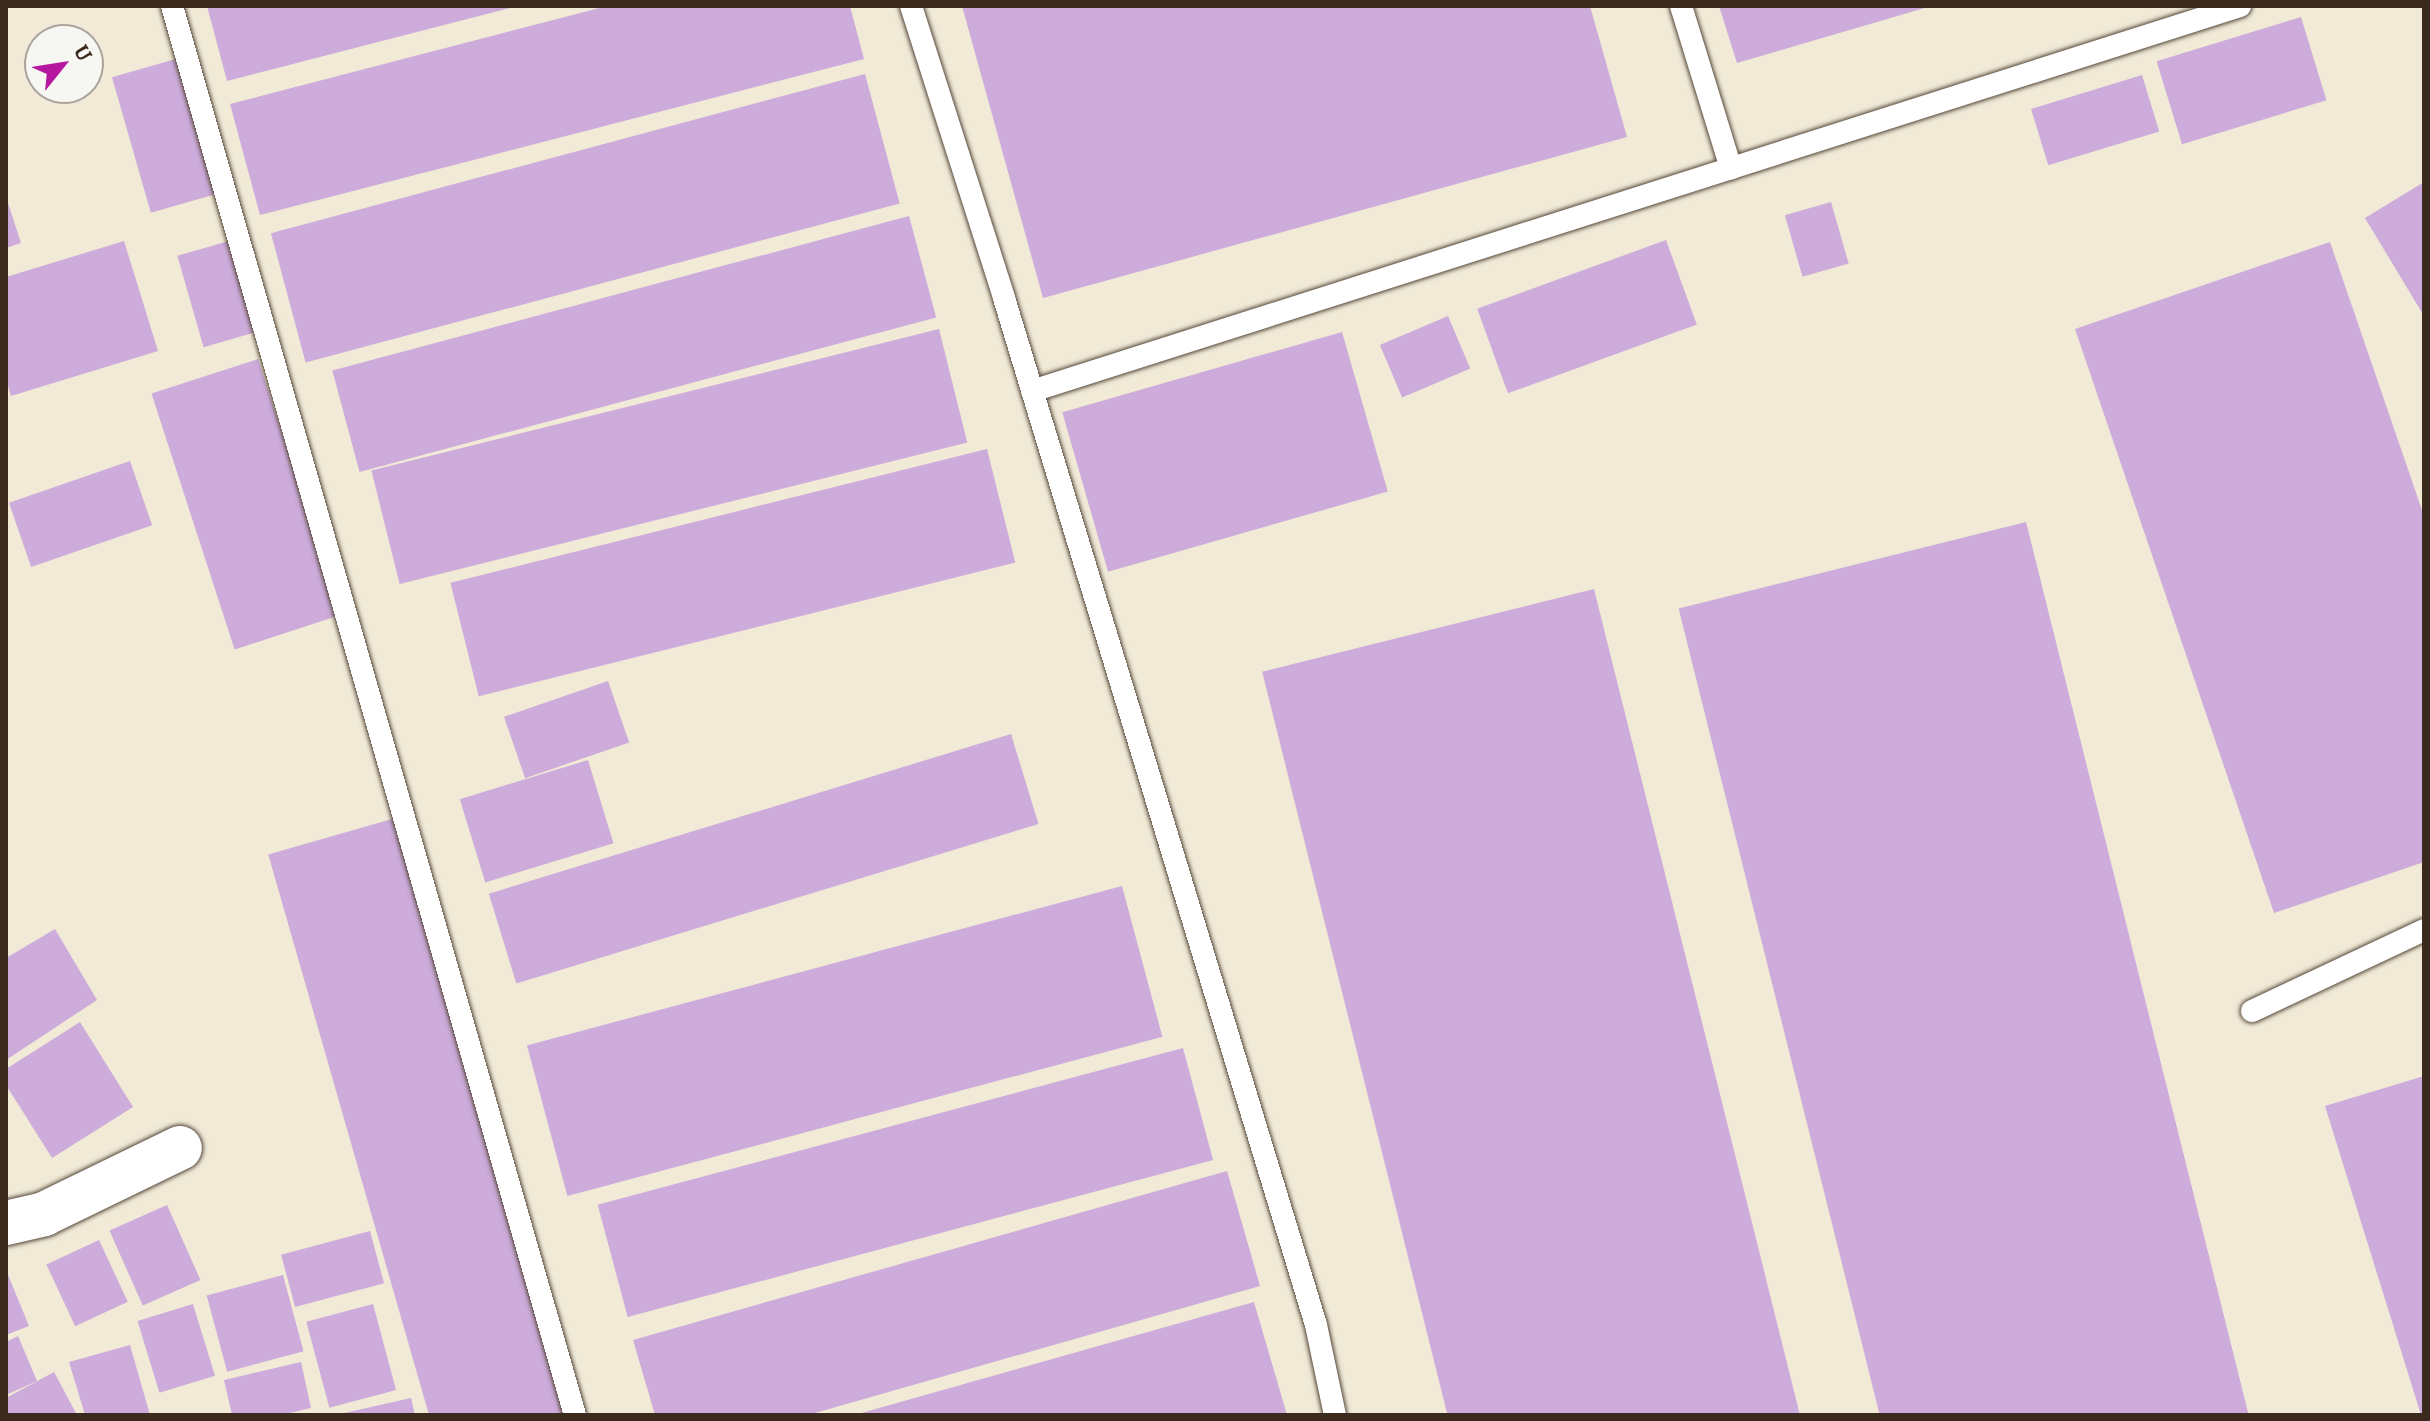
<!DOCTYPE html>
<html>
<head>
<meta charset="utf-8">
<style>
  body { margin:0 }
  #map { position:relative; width:2430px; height:1421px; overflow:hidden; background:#f0ead7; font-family:Alegreya,serif }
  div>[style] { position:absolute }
  .building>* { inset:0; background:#cdabdb; transform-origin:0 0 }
  .roads { filter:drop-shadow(0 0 2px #56473a) drop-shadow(0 0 2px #56473a) }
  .service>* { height:22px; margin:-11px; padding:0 11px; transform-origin:11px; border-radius:11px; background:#fff }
  .minor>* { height:44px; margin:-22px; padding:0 22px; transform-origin:22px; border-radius:22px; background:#fff }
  span { translate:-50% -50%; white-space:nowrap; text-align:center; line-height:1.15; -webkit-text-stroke:6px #f6f6f2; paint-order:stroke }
  .frame { position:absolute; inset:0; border:8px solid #3b2a1e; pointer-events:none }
  .north { position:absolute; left:24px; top:24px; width:80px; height:80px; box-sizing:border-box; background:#f6f6f2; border:2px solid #aba49d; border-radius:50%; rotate:60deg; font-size:22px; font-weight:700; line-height:32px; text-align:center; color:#3b2a1e }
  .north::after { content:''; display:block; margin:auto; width:28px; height:36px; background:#b5179e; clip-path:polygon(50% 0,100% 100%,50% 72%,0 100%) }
</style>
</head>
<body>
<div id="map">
  <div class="building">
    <div style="clip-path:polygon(207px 6px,513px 6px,514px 7px,227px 81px)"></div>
    <div style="clip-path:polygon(607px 6px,850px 6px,864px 59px,260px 215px,230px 104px)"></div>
    <div style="clip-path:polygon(962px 6px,1590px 6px,1627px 137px,1043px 298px)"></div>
    <div style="clip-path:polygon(1719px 6px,1928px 6px,1928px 7px,1737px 63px)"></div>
    <div style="left:2301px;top:17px;width:87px;height:151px;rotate:73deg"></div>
    <div style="left:186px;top:56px;width:141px;height:77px;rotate:74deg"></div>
    <div style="left:865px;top:74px;width:134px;height:615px;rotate:75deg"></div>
    <div style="left:2142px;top:75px;width:59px;height:116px;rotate:73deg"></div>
    <div style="clip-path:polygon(2424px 182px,2424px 316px,2365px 218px)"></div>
    <div style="clip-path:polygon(6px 197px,21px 243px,6px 248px)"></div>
    <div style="left:1831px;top:202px;width:64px;height:48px;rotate:74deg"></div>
    <div style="left:909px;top:216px;width:105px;height:597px;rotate:75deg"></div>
    <div style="left:236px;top:239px;width:95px;height:61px;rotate:74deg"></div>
    <div style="left:1666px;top:240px;width:90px;height:201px;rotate:70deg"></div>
    <div style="clip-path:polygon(124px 241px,158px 351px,11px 396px,6px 379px,6px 277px)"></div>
    <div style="clip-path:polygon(2330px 242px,2424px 516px,2424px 862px,2274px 913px,2075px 329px)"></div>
    <div style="left:1448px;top:316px;width:57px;height:74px;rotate:67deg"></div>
    <div style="left:939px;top:329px;width:117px;height:585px;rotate:76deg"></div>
    <div style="left:1342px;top:332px;width:166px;height:291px;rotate:74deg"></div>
    <div style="left:258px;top:359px;width:269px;height:112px;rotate:72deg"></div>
    <div style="left:987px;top:449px;width:117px;height:553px;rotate:76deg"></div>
    <div style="left:130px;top:461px;width:68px;height:128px;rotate:71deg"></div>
    <div style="left:2026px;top:522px;width:919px;height:358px;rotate:76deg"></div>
    <div style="left:1594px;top:589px;width:850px;height:342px;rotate:76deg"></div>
    <div style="left:608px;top:681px;width:65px;height:110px;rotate:71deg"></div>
    <div style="left:1011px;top:734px;width:94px;height:546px;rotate:73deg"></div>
    <div style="left:588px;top:760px;width:87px;height:134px;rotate:73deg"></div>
    <div style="left:399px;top:817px;width:622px;height:136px;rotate:74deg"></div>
    <div style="left:1122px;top:886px;width:156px;height:616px;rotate:75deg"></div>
    <div style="clip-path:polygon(55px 929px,97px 1000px,6px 1060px,6px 958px)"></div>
    <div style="clip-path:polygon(80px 1022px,133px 1107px,52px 1158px,6px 1085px,6px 1069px)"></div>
    <div style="left:1183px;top:1048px;width:116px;height:606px;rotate:75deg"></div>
    <div style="clip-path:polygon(2424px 1076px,2424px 1415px,2421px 1415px,2325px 1106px)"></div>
    <div style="clip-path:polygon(1227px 1171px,1260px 1286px,808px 1415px,655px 1415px,633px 1340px)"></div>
    <div style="left:167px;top:1205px;width:82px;height:63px;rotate:66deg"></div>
    <div style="left:370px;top:1231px;width:54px;height:92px;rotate:75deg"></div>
    <div style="left:99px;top:1240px;width:68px;height:58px;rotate:65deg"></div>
    <div style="clip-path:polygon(6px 1270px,29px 1326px,6px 1335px)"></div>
    <div style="left:283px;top:1275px;width:79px;height:79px;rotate:75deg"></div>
    <div style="clip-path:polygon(1254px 1302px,1287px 1415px,858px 1415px,858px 1414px)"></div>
    <div style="left:193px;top:1304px;width:75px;height:58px;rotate:73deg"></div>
    <div style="left:373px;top:1304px;width:89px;height:69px;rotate:75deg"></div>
    <div style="clip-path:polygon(18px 1336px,37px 1381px,6px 1395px,6px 1342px)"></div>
    <div style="clip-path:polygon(130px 1345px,150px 1415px,85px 1415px,69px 1362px)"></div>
    <div style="clip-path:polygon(301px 1362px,311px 1408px,281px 1415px,232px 1415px,224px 1380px)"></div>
    <div style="clip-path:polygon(54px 1372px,77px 1415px,6px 1415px,6px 1398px)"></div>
    <div style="clip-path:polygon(411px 1398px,415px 1415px,340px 1415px,340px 1414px)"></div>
  </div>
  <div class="roads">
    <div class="service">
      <div style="left:172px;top:6px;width:1465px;rotate:74.04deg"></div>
      <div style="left:911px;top:6px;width:306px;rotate:72.3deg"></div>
      <div style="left:1004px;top:298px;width:1073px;rotate:73.1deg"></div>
      <div style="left:1316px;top:1325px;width:92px;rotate:78.1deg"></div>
      <div style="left:1681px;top:6px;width:170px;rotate:72.9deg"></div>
      <div style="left:1032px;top:391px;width:1268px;rotate:-17.68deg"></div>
      <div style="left:2252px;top:1011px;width:190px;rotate:-25.2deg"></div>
    </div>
    <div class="minor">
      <div style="left:6px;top:1223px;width:39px;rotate:-13deg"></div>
      <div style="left:44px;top:1214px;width:151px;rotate:-25.9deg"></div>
    </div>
  </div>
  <div class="frame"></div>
  <div class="north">U</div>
</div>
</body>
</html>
